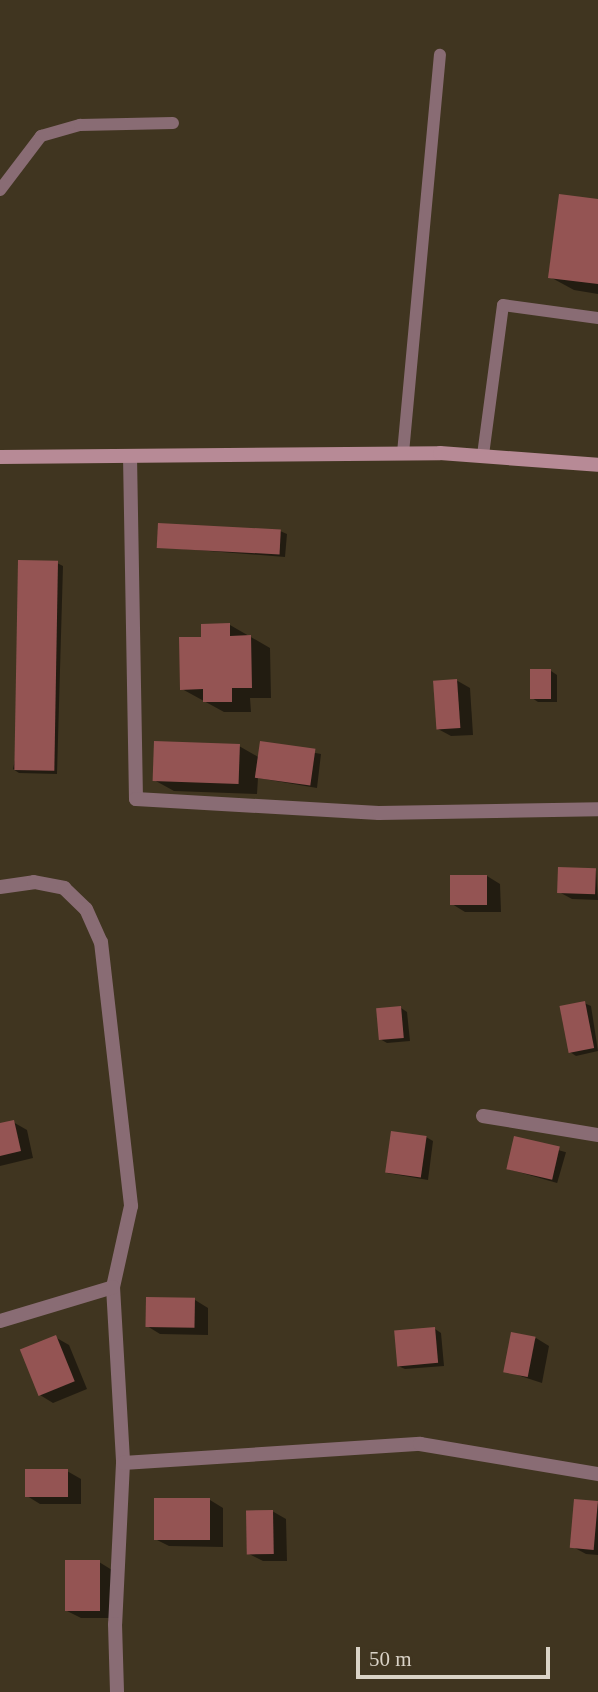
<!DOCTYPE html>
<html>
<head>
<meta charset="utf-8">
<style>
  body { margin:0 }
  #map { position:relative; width:598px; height:1692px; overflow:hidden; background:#403520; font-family:Georgia,serif }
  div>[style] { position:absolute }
  .shadow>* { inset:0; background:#0007; transform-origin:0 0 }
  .building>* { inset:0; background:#945453; transform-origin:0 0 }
  .service>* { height:12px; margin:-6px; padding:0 6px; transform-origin:6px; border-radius:6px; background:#896c74 }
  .minor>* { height:14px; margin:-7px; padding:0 7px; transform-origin:7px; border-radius:7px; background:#896c74 }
  .secondary>* { height:14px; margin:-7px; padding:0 7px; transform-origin:7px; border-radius:7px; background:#b78a96 }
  span { translate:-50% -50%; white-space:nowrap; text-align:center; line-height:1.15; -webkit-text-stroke:6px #403520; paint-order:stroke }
  .scale { position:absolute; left:356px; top:1647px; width:194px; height:32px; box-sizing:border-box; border:4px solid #dad3c7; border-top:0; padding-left:9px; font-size:21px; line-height:24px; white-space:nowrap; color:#dad3c7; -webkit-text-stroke:5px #403520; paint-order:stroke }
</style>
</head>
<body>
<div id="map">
  <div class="shadow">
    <div style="clip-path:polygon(598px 201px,598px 294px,574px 290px,550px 277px)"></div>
    <div style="clip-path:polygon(280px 531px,287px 534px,285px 557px,158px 547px)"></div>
    <div style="clip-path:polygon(57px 563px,63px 566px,57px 774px,19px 773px,13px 769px)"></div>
    <div style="clip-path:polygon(230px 625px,270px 648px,271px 698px,250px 698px,251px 712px,224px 712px,182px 689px,203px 638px)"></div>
    <div style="clip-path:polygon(551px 671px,557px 675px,557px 702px,538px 702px,532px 698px)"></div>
    <div style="clip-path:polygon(456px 680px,470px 688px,473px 735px,451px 736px,438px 729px)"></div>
    <div style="clip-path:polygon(262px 743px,321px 754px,317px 788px,258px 778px,257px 794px,174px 791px,154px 780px,239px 746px,260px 758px)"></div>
    <div style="clip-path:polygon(596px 870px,598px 900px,572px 899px,559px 892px)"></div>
    <div style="clip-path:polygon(487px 876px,500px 884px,501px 912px,465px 912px,452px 904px)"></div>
    <div style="clip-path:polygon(584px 1003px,591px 1006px,598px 1051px,576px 1056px,570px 1052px)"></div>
    <div style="clip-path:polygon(401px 1008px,407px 1012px,410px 1041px,387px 1043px,380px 1039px)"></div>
    <div style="clip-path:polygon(13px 1122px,27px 1130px,33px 1158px,0 1166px,0 1125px)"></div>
    <div style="clip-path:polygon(426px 1137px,433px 1141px,428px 1180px,387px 1173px)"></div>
    <div style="left:516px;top:1138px;width:52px;height:32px;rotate:16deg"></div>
    <div style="clip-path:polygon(195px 1300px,208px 1308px,208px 1335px,160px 1334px,147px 1326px)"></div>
    <div style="clip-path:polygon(435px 1329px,441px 1333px,444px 1366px,405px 1369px,398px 1366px)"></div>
    <div style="clip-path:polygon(55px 1337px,69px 1345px,87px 1389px,53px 1403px,40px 1395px)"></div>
    <div style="clip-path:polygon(536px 1338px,549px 1346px,542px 1383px,505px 1371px)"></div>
    <div style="clip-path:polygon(67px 1471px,81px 1479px,81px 1504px,40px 1504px,27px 1496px)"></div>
    <div style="clip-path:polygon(210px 1500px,223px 1508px,223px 1547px,169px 1546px,155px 1539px)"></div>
    <div style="clip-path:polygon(598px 1503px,598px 1555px,586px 1554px,573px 1547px)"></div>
    <div style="clip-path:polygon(272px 1511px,286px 1519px,287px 1561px,263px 1561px,249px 1554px)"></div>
    <div style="clip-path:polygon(99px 1562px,112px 1570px,113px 1618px,81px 1618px,67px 1611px)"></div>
  </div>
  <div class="building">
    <div style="clip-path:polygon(559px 194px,598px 199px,598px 284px,548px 278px)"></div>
    <div style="left:158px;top:523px;width:123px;height:25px;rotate:3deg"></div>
    <div style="left:18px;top:560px;width:40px;height:210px;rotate:1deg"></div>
    <div style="clip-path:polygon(230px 623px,230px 636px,251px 635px,252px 688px,232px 688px,232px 702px,203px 702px,203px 689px,180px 690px,179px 637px,201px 637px,201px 624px)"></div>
    <div style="left:530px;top:669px;width:21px;height:30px"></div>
    <div style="left:457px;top:679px;width:49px;height:24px;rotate:86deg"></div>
    <div style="left:154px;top:741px;width:86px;height:40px;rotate:2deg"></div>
    <div style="left:260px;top:741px;width:56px;height:37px;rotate:8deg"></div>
    <div style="left:558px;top:867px;width:38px;height:26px;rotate:2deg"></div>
    <div style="left:450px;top:875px;width:37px;height:30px"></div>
    <div style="left:585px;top:1001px;width:48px;height:26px;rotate:79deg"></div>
    <div style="left:401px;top:1006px;width:32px;height:25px;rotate:85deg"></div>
    <div style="clip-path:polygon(14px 1120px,21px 1151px,0 1156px,0 1123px)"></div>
    <div style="left:391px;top:1131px;width:36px;height:42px;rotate:8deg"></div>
    <div style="left:514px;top:1136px;width:47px;height:34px;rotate:13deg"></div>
    <div style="left:146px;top:1297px;width:49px;height:30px;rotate:1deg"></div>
    <div style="left:435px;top:1327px;width:36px;height:41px;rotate:85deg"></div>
    <div style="left:511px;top:1332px;width:25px;height:41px;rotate:11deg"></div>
    <div style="left:56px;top:1335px;width:50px;height:39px;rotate:68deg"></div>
    <div style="left:25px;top:1469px;width:43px;height:28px"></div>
    <div style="left:154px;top:1498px;width:56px;height:42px"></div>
    <div style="left:574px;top:1499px;width:24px;height:49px;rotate:5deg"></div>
    <div style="left:273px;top:1510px;width:44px;height:27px;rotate:89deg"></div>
    <div style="left:100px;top:1560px;width:51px;height:35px;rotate:90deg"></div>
  </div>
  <div class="service">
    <div style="left:0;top:190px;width:68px;rotate:-52.8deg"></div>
    <div style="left:41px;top:136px;width:41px;rotate:-15.8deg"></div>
    <div style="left:80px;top:125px;width:93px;rotate:-1.2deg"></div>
    <div style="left:403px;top:453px;width:400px;rotate:-84.7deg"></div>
    <div style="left:483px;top:455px;width:151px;rotate:-82.4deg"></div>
    <div style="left:503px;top:305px;width:96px;rotate:7.8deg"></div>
  </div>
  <div class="minor">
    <div style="left:130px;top:456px;width:343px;rotate:89deg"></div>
    <div style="left:136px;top:799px;width:243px;rotate:3.3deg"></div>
    <div style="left:379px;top:813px;width:219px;rotate:-1deg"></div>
    <div style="left:0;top:887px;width:34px;rotate:-8deg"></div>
    <div style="left:34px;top:882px;width:31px;rotate:11deg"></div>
    <div style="left:64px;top:888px;width:30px;rotate:44deg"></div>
    <div style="left:86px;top:909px;width:36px;rotate:66deg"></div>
    <div style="left:101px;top:942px;width:266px;rotate:83.5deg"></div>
    <div style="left:131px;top:1206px;width:83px;rotate:102.5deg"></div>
    <div style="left:113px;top:1287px;width:176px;rotate:86.7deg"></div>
    <div style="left:123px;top:1463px;width:161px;rotate:92.8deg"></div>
    <div style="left:115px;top:1624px;width:68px;rotate:88.3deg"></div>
    <div style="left:483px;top:1116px;width:117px;rotate:9.4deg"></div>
    <div style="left:0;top:1321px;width:118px;rotate:-16.7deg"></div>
    <div style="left:123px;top:1463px;width:298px;rotate:-3.7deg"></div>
    <div style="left:420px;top:1444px;width:181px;rotate:9.6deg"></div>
  </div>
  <div class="secondary">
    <div style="left:0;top:457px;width:440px;rotate:-0.5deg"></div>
    <div style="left:440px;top:453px;width:158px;rotate:4.3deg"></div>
  </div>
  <div class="scale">50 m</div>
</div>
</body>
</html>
